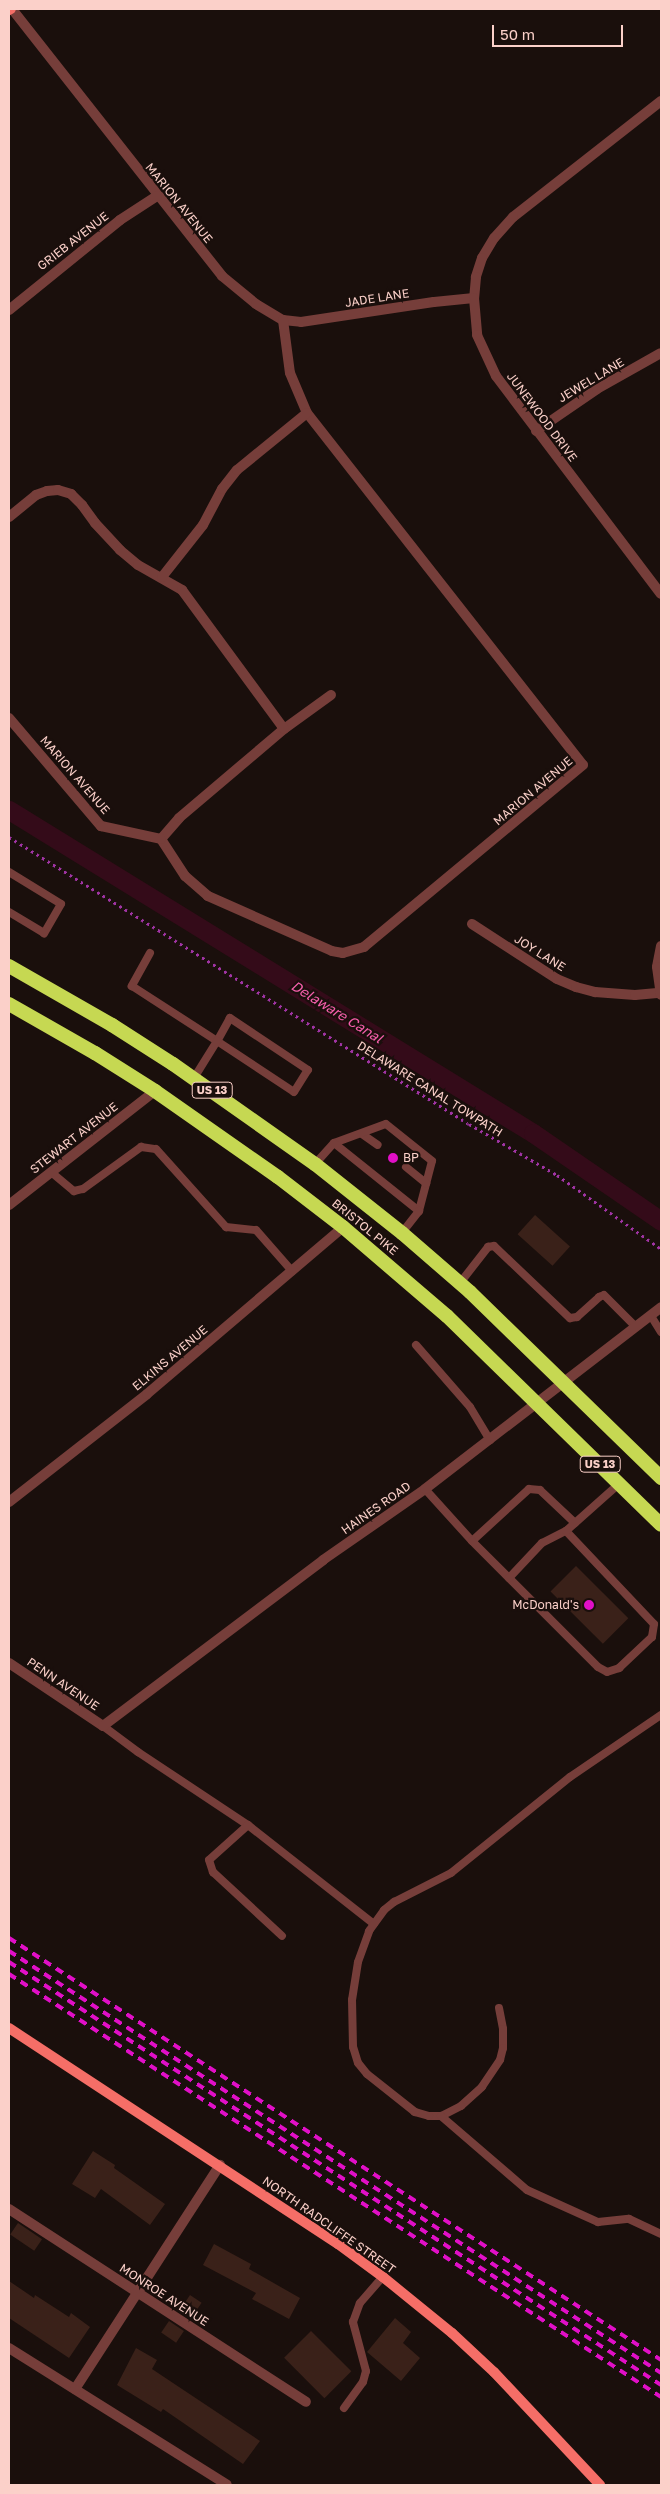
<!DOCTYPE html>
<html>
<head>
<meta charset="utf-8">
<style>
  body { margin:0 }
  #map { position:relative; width:670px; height:2494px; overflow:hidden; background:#1a0f0c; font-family:"Golos Text",sans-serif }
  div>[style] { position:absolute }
  .canal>* { height:19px; margin:-9.5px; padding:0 9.5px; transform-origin:9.5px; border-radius:9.5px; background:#340b19 }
  .building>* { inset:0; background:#3a2119; transform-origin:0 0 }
  .path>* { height:3px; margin-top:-1.5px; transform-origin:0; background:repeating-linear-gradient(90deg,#a034a4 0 2.5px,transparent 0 6.5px) }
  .service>* { height:8px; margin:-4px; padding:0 4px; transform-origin:4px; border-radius:4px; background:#763e3a }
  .minor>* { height:10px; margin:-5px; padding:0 5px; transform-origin:5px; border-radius:5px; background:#763e3a }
  .tertiary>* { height:10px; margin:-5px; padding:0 5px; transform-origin:5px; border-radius:5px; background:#763e3a }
  .secondary>* { height:10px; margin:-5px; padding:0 5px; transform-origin:5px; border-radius:5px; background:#f56e67 }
  .trunk>* { height:14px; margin:-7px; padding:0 7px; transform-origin:7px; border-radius:7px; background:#c6d852 }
  .rail>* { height:4px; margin-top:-2px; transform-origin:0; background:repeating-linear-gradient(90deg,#e10fc7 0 8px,transparent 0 14px) }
  .dots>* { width:14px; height:14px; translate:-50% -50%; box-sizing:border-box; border:2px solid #1a0f0c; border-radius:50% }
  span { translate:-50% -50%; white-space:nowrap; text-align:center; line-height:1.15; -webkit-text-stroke:4.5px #1a0f0c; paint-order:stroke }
  .shield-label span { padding:1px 4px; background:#1a0f0c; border:1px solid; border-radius:4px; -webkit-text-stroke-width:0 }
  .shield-label { font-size:11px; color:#fbd0c9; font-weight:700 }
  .street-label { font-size:12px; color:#fbd0c9 }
  .poi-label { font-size:12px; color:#fbd0c9 }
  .left { translate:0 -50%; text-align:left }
  .right { translate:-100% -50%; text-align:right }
  .water-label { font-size:14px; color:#f45eab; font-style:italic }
  .frame { position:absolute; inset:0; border:10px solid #fbd0c9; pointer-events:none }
  .scale { position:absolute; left:492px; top:25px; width:131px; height:22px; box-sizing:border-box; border:2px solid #fbd0c9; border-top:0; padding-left:6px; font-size:15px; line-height:18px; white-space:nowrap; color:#fbd0c9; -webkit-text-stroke:4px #1a0f0c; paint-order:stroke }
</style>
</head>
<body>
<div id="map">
  <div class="canal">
    <div style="left:9px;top:810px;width:616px;rotate:31.65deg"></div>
    <div style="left:533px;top:1133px;width:155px;rotate:34.5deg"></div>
  </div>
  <div class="building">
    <div style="left:535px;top:1215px;width:47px;height:26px;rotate:42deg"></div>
    <div style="left:576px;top:1566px;width:74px;height:36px;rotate:45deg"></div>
    <div style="clip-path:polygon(93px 2151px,115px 2165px,114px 2168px,165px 2204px,150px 2225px,101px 2189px,95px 2198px,72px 2184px)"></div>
    <div style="left:18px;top:2223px;width:29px;height:14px;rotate:34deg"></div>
    <div style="clip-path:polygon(214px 2244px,251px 2264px,249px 2269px,300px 2298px,289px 2319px,252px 2299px,256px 2293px,203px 2265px)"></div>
    <div style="clip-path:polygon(9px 2281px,34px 2298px,35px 2295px,69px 2317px,71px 2313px,90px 2327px,69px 2358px,9px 2318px)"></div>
    <div style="left:190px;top:2295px;width:14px;height:19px;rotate:34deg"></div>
    <div style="clip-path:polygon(395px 2318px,411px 2332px,403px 2343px,420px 2358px,401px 2381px,367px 2352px)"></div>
    <div style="left:169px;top:2321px;width:18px;height:14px;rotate:34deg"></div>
    <div style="left:311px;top:2331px;width:57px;height:38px;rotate:45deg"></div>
    <div style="clip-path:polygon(136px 2348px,157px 2360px,152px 2369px,260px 2441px,243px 2464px,163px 2409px,161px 2412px,117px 2385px)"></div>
  </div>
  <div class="path">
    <div style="left:9px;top:837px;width:542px;rotate:31.96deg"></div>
    <div style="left:469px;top:1124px;width:102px;rotate:30.1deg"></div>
    <div style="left:557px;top:1175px;width:128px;rotate:35.4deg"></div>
  </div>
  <div class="service">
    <div style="left:9px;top:872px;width:61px;rotate:31.6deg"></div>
    <div style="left:61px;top:904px;width:34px;rotate:120deg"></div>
    <div style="left:44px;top:933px;width:41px;rotate:-149deg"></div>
    <div style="left:150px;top:953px;width:38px;rotate:119deg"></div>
    <div style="left:132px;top:986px;width:101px;rotate:32.9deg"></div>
    <div style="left:217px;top:1041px;width:92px;rotate:33.5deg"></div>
    <div style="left:294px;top:1092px;width:26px;rotate:-58deg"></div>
    <div style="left:308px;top:1070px;width:94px;rotate:-146.3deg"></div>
    <div style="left:230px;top:1018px;width:26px;rotate:119deg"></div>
    <div style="left:217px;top:1041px;width:44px;rotate:121.9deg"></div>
    <div style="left:362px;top:1134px;width:19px;rotate:35deg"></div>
    <div style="left:334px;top:1143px;width:55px;rotate:-20.1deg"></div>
    <div style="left:386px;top:1124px;width:59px;rotate:38.8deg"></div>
    <div style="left:432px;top:1161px;width:52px;rotate:104.6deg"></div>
    <div style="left:315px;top:1164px;width:28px;rotate:-48deg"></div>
    <div style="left:334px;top:1143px;width:109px;rotate:38.7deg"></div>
    <div style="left:419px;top:1211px;width:28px;rotate:128deg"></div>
    <div style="left:406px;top:1167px;width:26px;rotate:39deg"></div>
    <div style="left:51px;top:1172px;width:30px;rotate:40deg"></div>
    <div style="left:74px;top:1191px;width:9px;rotate:-13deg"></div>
    <div style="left:83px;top:1189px;width:72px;rotate:-35.9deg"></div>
    <div style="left:141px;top:1147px;width:15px;rotate:8deg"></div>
    <div style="left:156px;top:1149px;width:105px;rotate:48.1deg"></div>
    <div style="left:226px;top:1227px;width:30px;rotate:6deg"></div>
    <div style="left:256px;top:1230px;width:55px;rotate:48.7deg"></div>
    <div style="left:460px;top:1283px;width:46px;rotate:-52.1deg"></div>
    <div style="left:488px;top:1247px;width:6px;rotate:-9deg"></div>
    <div style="left:494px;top:1246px;width:105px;rotate:43.5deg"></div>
    <div style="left:570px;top:1318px;width:7px;rotate:-8deg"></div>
    <div style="left:577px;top:1317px;width:30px;rotate:-42deg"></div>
    <div style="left:599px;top:1297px;width:5px;rotate:-22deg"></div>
    <div style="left:604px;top:1295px;width:45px;rotate:45deg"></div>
    <div style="left:651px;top:1316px;width:19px;rotate:58deg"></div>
    <div style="left:416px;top:1345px;width:82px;rotate:48.9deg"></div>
    <div style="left:470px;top:1407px;width:39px;rotate:59deg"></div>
    <div style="left:425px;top:1489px;width:70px;rotate:47.9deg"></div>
    <div style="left:575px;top:1523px;width:48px;rotate:-136.7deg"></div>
    <div style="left:540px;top:1490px;width:11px;rotate:-175deg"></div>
    <div style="left:529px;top:1489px;width:77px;rotate:137.6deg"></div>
    <div style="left:472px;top:1541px;width:178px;rotate:45deg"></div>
    <div style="left:598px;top:1667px;width:10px;rotate:29deg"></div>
    <div style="left:607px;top:1672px;width:13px;rotate:-18deg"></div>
    <div style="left:619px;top:1668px;width:45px;rotate:-43.2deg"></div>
    <div style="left:652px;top:1637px;width:13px;rotate:-81deg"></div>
    <div style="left:566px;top:1531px;width:128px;rotate:46.6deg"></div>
    <div style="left:509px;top:1578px;width:48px;rotate:-46.7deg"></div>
    <div style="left:542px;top:1543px;width:27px;rotate:-27deg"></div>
    <div style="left:566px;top:1531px;width:71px;rotate:-41.6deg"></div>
    <div style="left:103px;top:1726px;width:44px;rotate:36.6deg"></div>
    <div style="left:138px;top:1752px;width:132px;rotate:33.6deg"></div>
    <div style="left:248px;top:1825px;width:160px;rotate:38.2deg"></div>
    <div style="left:248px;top:1825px;width:52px;rotate:138.1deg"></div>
    <div style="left:209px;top:1860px;width:13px;rotate:72deg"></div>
    <div style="left:213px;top:1872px;width:94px;rotate:42.8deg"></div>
    <div style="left:499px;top:2008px;width:21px;rotate:79deg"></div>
    <div style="left:503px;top:2029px;width:19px;rotate:90deg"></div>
    <div style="left:503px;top:2048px;width:12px;rotate:104deg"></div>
    <div style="left:500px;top:2060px;width:32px;rotate:124deg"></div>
    <div style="left:482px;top:2087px;width:28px;rotate:138deg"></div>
    <div style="left:461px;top:2106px;width:22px;rotate:153deg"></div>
    <div style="left:441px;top:2116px;width:12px;rotate:180deg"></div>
    <div style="left:429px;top:2116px;width:15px;rotate:-164deg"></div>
    <div style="left:415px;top:2112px;width:61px;rotate:-141.6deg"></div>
    <div style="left:367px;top:2074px;width:14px;rotate:-129deg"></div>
    <div style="left:358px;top:2063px;width:17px;rotate:-107deg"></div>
    <div style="left:353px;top:2047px;width:47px;rotate:-91.2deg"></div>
    <div style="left:352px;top:2000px;width:38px;rotate:-81deg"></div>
    <div style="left:358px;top:1962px;width:33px;rotate:-70deg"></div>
    <div style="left:369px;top:1931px;width:26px;rotate:-54deg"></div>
    <div style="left:384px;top:1910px;width:13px;rotate:-39deg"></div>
    <div style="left:394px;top:1902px;width:64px;rotate:-27deg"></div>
    <div style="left:451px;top:1873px;width:153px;rotate:-38.9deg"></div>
    <div style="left:570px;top:1777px;width:110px;rotate:-34.3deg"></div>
    <div style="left:441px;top:2116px;width:113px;rotate:40.7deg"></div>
    <div style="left:527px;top:2190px;width:78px;rotate:24.3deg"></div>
    <div style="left:598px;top:2222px;width:31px;rotate:-6deg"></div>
    <div style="left:629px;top:2219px;width:35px;rotate:25deg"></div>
    <div style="left:344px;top:2408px;width:32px;rotate:-54deg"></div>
    <div style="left:363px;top:2382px;width:11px;rotate:-75deg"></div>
    <div style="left:366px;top:2371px;width:51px;rotate:-104.9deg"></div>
    <div style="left:353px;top:2322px;width:20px;rotate:-70deg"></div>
    <div style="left:360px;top:2303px;width:35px;rotate:-49deg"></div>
  </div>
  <div class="minor">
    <div style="left:12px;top:9px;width:340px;rotate:51.8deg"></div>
    <div style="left:222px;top:276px;width:44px;rotate:39.5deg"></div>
    <div style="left:256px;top:304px;width:31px;rotate:31deg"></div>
    <div style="left:283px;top:320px;width:18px;rotate:6deg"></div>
    <div style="left:301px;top:322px;width:134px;rotate:-8.6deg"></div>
    <div style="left:434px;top:302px;width:40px;rotate:-5.7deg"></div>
    <div style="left:661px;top:101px;width:188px;rotate:141.9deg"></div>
    <div style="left:513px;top:217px;width:28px;rotate:132deg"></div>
    <div style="left:494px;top:238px;width:23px;rotate:121deg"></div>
    <div style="left:482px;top:258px;width:20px;rotate:108deg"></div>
    <div style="left:476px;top:277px;width:21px;rotate:95deg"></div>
    <div style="left:474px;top:298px;width:37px;rotate:85deg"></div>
    <div style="left:477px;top:335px;width:45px;rotate:65.1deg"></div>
    <div style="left:496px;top:376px;width:273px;rotate:52.9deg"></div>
    <div style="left:9px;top:310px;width:143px;rotate:-39deg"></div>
    <div style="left:120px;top:220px;width:44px;rotate:-33deg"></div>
    <div style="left:283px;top:320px;width:53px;rotate:82.5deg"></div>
    <div style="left:290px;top:373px;width:43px;rotate:67deg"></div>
    <div style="left:307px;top:413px;width:447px;rotate:51.9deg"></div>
    <div style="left:583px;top:765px;width:285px;rotate:140.3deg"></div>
    <div style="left:364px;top:947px;width:22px;rotate:164deg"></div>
    <div style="left:343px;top:953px;width:11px;rotate:-170deg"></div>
    <div style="left:332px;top:951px;width:136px;rotate:-156.1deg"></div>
    <div style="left:208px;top:896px;width:30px;rotate:-139deg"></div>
    <div style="left:185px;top:876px;width:44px;rotate:-123deg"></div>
    <div style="left:161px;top:839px;width:28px;rotate:-49deg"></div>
    <div style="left:179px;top:818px;width:138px;rotate:-40.3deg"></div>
    <div style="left:284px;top:729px;width:58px;rotate:-35.9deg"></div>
    <div style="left:536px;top:431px;width:74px;rotate:-34.5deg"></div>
    <div style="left:597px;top:389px;width:73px;rotate:-29.4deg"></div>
    <div style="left:9px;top:517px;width:35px;rotate:-39deg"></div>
    <div style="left:36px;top:495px;width:12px;rotate:-20deg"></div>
    <div style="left:47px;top:491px;width:11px;rotate:-5deg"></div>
    <div style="left:58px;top:490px;width:14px;rotate:17deg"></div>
    <div style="left:71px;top:494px;width:16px;rotate:45deg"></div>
    <div style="left:82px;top:505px;width:22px;rotate:54deg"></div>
    <div style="left:95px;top:523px;width:37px;rotate:47deg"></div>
    <div style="left:120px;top:550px;width:23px;rotate:40deg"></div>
    <div style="left:138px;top:565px;width:51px;rotate:29.6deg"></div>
    <div style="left:182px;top:590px;width:172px;rotate:53.7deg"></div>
    <div style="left:162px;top:577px;width:66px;rotate:-51.7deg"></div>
    <div style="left:203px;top:525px;width:41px;rotate:-62.2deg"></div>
    <div style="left:222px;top:489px;width:24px;rotate:-52deg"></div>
    <div style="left:237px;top:470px;width:90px;rotate:-39.2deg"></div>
    <div style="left:9px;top:718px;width:142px;rotate:49.6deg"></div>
    <div style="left:101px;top:826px;width:61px;rotate:12.2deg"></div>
    <div style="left:472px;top:924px;width:101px;rotate:32.9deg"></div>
    <div style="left:557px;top:979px;width:21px;rotate:23deg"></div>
    <div style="left:576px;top:987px;width:20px;rotate:15deg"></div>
    <div style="left:595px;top:992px;width:40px;rotate:4.3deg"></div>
    <div style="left:635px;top:995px;width:25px;rotate:-5deg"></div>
    <div style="left:661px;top:946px;width:21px;rotate:101deg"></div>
    <div style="left:657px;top:967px;width:28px;rotate:82deg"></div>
    <div style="left:9px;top:1205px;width:185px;rotate:-38deg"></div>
    <div style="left:9px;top:1502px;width:175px;rotate:-38deg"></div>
    <div style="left:147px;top:1394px;width:257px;rotate:-40.4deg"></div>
    <div style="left:9px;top:2209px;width:354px;rotate:33deg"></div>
    <div style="left:9px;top:2348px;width:257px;rotate:32.1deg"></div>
    <div style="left:75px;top:2389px;width:267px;rotate:-57.1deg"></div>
  </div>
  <div class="tertiary">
    <div style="left:9px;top:1663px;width:113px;rotate:33.8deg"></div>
    <div style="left:103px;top:1726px;width:276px;rotate:-37deg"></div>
    <div style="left:323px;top:1560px;width:124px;rotate:-34.8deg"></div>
    <div style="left:425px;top:1489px;width:298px;rotate:-37.6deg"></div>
  </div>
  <div class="secondary">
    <div style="left:9px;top:10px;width:2px;rotate:-27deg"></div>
    <div style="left:9px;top:2028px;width:394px;rotate:33.3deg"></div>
    <div style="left:338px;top:2244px;width:56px;rotate:36.3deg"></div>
    <div style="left:383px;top:2277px;width:89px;rotate:39.1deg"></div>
    <div style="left:452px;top:2333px;width:57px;rotate:42.9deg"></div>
    <div style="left:494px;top:2372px;width:155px;rotate:46.8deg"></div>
  </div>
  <div class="trunk">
    <div style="left:9px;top:966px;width:119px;rotate:29.8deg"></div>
    <div style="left:112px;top:1025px;width:72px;rotate:32.6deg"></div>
    <div style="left:173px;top:1064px;width:174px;rotate:35.2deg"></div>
    <div style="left:315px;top:1164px;width:111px;rotate:38.4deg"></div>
    <div style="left:402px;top:1233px;width:90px;rotate:40.9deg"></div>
    <div style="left:470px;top:1292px;width:267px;rotate:44.2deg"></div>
    <div style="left:9px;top:1004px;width:99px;rotate:29.7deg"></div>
    <div style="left:95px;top:1053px;width:71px;rotate:32.3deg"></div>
    <div style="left:155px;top:1091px;width:150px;rotate:35deg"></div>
    <div style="left:278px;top:1177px;width:82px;rotate:37.6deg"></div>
    <div style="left:343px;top:1227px;width:137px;rotate:40.6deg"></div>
    <div style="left:447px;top:1316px;width:299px;rotate:44.3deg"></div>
  </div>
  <div class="rail">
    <div style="left:9px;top:1938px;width:777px;rotate:32.91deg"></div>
    <div style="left:9px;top:1951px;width:777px;rotate:32.91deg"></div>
    <div style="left:9px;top:1962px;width:777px;rotate:32.97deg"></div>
    <div style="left:9px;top:1974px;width:777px;rotate:32.97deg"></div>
  </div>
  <div class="dots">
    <div style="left:393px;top:1158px;background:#e10fc7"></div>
    <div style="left:589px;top:1605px;background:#e10fc7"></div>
  </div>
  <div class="shield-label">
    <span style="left:212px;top:1090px">US 13</span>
    <span style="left:600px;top:1464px">US 13</span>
  </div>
  <div class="street-label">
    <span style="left:179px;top:203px;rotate:51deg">MARION AVENUE</span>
    <span style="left:73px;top:241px;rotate:-38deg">GRIEB AVENUE</span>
    <span style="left:377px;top:298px;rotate:-9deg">JADE LANE</span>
    <span style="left:591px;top:380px;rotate:-31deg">JEWEL LANE</span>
    <span style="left:542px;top:417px;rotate:53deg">JUNEWOOD DRIVE</span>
    <span style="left:75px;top:775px;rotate:49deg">MARION AVENUE</span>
    <span style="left:533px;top:791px;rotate:-40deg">MARION AVENUE</span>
    <span style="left:540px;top:953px;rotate:32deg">JOY LANE</span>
    <span style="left:430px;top:1089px;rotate:32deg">DELAWARE CANAL TOWPATH</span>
    <span style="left:74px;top:1138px;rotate:-38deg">STEWART AVENUE</span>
    <span style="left:365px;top:1227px;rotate:39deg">BRISTOL PIKE</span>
    <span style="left:170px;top:1358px;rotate:-40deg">ELKINS AVENUE</span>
    <span style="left:376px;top:1508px;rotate:-35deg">HAINES ROAD</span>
    <span style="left:63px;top:1684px;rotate:34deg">PENN AVENUE</span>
    <span style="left:329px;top:2225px;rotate:35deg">NORTH RADCLIFFE STREET</span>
    <span style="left:164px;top:2295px;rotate:33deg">MONROE AVENUE</span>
  </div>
  <div class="poi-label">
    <span class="left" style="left:403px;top:1158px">BP</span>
    <span class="right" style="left:579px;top:1605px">McDonald's</span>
  </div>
  <div class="water-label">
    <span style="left:337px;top:1012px;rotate:32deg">Delaware Canal</span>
  </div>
  <div class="frame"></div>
  <div class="scale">50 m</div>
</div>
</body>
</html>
